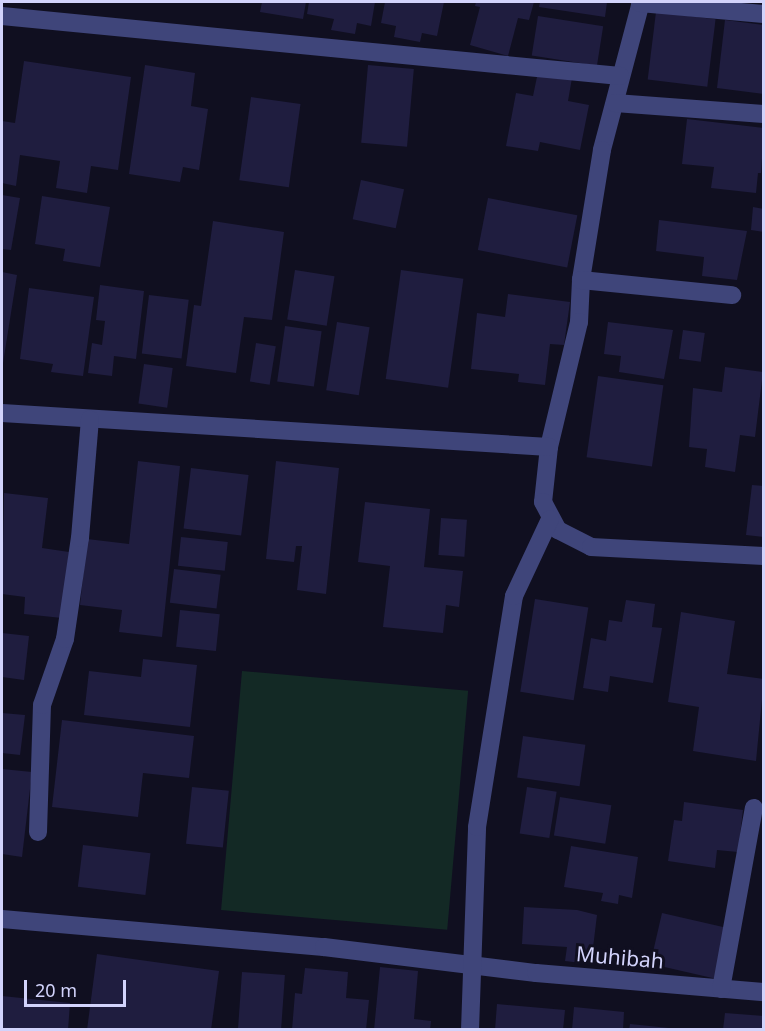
<!DOCTYPE html>
<html>
<head>
<meta charset="utf-8">
<style>
  body { margin:0 }
  #map { position:relative; width:765px; height:1031px; overflow:hidden; background:#100f20; font-family:"Noto Sans",sans-serif }
  div>[style] { position:absolute }
  .green>* { inset:0; background:#132925; transform-origin:0 0 }
  .building>* { inset:0; background:#1f1d3f; transform-origin:0 0 }
  .minor>* { height:18px; margin:-9px; padding:0 9px; transform-origin:9px; border-radius:9px; background:#3f457a }
  span { translate:-50% -50%; white-space:nowrap; text-align:center; line-height:1.15; -webkit-text-stroke:6px #100f20; paint-order:stroke }
  .street-label { font-size:21px; color:#d2d3fb }
  .frame { position:absolute; inset:0; border:3px solid #d2d3fb; pointer-events:none }
  .scale { position:absolute; left:24px; top:980px; width:102px; height:27px; box-sizing:border-box; border:3px solid #d2d3fb; border-top:0; padding-left:8px; font-size:18px; line-height:21px; white-space:nowrap; color:#d2d3fb; -webkit-text-stroke:4px #100f20; paint-order:stroke }
</style>
</head>
<body>
<div id="map">
  <div class="green">
    <div style="left:242px;top:671px;width:227px;height:240px;rotate:5deg"></div>
  </div>
  <div class="building">
    <div style="clip-path:polygon(262px 2px,306px 2px,303px 19px,260px 12px)"></div>
    <div style="clip-path:polygon(309px 2px,375px 2px,371px 26px,357px 23px,355px 34px,331px 30px,334px 19px,307px 14px)"></div>
    <div style="clip-path:polygon(385px 2px,444px 2px,437px 36px,422px 33px,420px 42px,394px 37px,396px 26px,381px 23px)"></div>
    <div style="clip-path:polygon(476px 2px,534px 2px,529px 20px,518px 18px,508px 56px,470px 45px,480px 7px,475px 6px)"></div>
    <div style="clip-path:polygon(540px 2px,607px 2px,605px 17px,539px 7px)"></div>
    <div style="left:656px;top:12px;width:60px;height:68px;rotate:7deg"></div>
    <div style="left:538px;top:16px;width:66px;height:40px;rotate:9deg"></div>
    <div style="clip-path:polygon(725px 20px,764px 25px,764px 94px,717px 88px)"></div>
    <div style="clip-path:polygon(24px 61px,131px 77px,118px 170px,91px 166px,87px 193px,56px 188px,60px 161px,20px 155px,16px 186px,2px 183px,2px 121px,15px 123px)"></div>
    <div style="clip-path:polygon(145px 65px,195px 73px,191px 106px,208px 109px,199px 170px,183px 167px,180px 182px,129px 174px)"></div>
    <div style="left:368px;top:65px;width:46px;height:78px;rotate:5deg"></div>
    <div style="clip-path:polygon(538px 72px,572px 78px,568px 101px,589px 105px,580px 150px,540px 142px,538px 151px,506px 146px,516px 93px,533px 96px)"></div>
    <div style="left:251px;top:97px;width:50px;height:84px;rotate:8deg"></div>
    <div style="clip-path:polygon(687px 119px,764px 128px,761px 173px,758px 173px,756px 193px,711px 188px,714px 167px,682px 164px)"></div>
    <div style="left:361px;top:180px;width:44px;height:40px;rotate:12deg"></div>
    <div style="clip-path:polygon(2px 195px,20px 198px,11px 250px,2px 249px)"></div>
    <div style="clip-path:polygon(42px 196px,110px 207px,100px 267px,63px 261px,65px 249px,35px 244px)"></div>
    <div style="left:488px;top:198px;width:91px;height:53px;rotate:11deg"></div>
    <div style="clip-path:polygon(753px 207px,764px 209px,764px 232px,751px 230px)"></div>
    <div style="clip-path:polygon(659px 220px,747px 231px,737px 280px,702px 276px,704px 257px,656px 251px)"></div>
    <div style="clip-path:polygon(213px 221px,284px 232px,272px 320px,244px 317px,236px 373px,186px 366px,194px 305px,201px 306px)"></div>
    <div style="left:295px;top:270px;width:40px;height:50px;rotate:9deg"></div>
    <div style="left:401px;top:270px;width:63px;height:110px;rotate:8deg"></div>
    <div style="clip-path:polygon(2px 272px,17px 275px,3px 363px,2px 363px)"></div>
    <div style="clip-path:polygon(100px 285px,144px 291px,136px 359px,114px 356px,112px 376px,88px 373px,92px 343px,102px 345px,105px 321px,96px 320px)"></div>
    <div style="clip-path:polygon(29px 288px,94px 297px,83px 376px,51px 372px,53px 364px,20px 359px)"></div>
    <div style="clip-path:polygon(508px 294px,570px 302px,564px 345px,550px 344px,545px 385px,518px 382px,519px 374px,471px 369px,477px 313px,505px 317px)"></div>
    <div style="left:149px;top:295px;width:40px;height:59px;rotate:7deg"></div>
    <div style="left:337px;top:322px;width:33px;height:69px;rotate:9deg"></div>
    <div style="clip-path:polygon(608px 322px,673px 330px,664px 379px,619px 372px,621px 356px,604px 354px)"></div>
    <div style="left:285px;top:326px;width:37px;height:56px;rotate:8deg"></div>
    <div style="left:683px;top:330px;width:22px;height:29px;rotate:8deg"></div>
    <div style="left:256px;top:343px;width:20px;height:39px;rotate:9deg"></div>
    <div style="left:144px;top:364px;width:29px;height:40px;rotate:8deg"></div>
    <div style="clip-path:polygon(725px 367px,763px 372px,755px 437px,740px 435px,735px 472px,705px 467px,707px 449px,689px 447px,693px 388px,722px 392px)"></div>
    <div style="left:598px;top:376px;width:66px;height:82px;rotate:8deg"></div>
    <div style="clip-path:polygon(138px 461px,180px 466px,162px 637px,119px 632px,122px 610px,80px 605px,87px 539px,129px 544px)"></div>
    <div style="clip-path:polygon(276px 461px,339px 468px,326px 594px,297px 590px,302px 546px,296px 546px,294px 562px,266px 559px)"></div>
    <div style="left:191px;top:468px;width:58px;height:61px;rotate:7deg"></div>
    <div style="clip-path:polygon(752px 485px,764px 486px,764px 537px,746px 535px)"></div>
    <div style="clip-path:polygon(4px 493px,48px 498px,42px 548px,69px 552px,62px 618px,24px 614px,25px 597px,2px 594px)"></div>
    <div style="clip-path:polygon(365px 502px,430px 509px,424px 567px,463px 571px,459px 607px,446px 605px,443px 633px,383px 627px,390px 566px,358px 562px)"></div>
    <div style="left:441px;top:518px;width:26px;height:37px;rotate:4deg"></div>
    <div style="left:181px;top:537px;width:47px;height:29px;rotate:6deg"></div>
    <div style="left:174px;top:569px;width:47px;height:34px;rotate:7deg"></div>
    <div style="left:535px;top:599px;width:54px;height:94px;rotate:9deg"></div>
    <div style="clip-path:polygon(626px 600px,655px 604px,652px 627px,662px 628px,653px 683px,610px 676px,608px 692px,583px 688px,591px 638px,606px 641px,609px 620px,622px 622px)"></div>
    <div style="left:180px;top:610px;width:40px;height:37px;rotate:6deg"></div>
    <div style="clip-path:polygon(681px 612px,735px 621px,727px 674px,764px 679px,756px 761px,693px 751px,699px 707px,668px 702px)"></div>
    <div style="clip-path:polygon(2px 633px,29px 636px,24px 680px,2px 677px)"></div>
    <div style="clip-path:polygon(143px 659px,197px 665px,190px 727px,84px 715px,89px 671px,141px 677px)"></div>
    <div style="clip-path:polygon(2px 713px,25px 715px,20px 755px,2px 753px)"></div>
    <div style="clip-path:polygon(62px 720px,194px 736px,189px 778px,143px 773px,138px 817px,52px 807px)"></div>
    <div style="left:523px;top:736px;width:63px;height:42px;rotate:8deg"></div>
    <div style="clip-path:polygon(2px 769px,32px 772px,22px 857px,2px 854px)"></div>
    <div style="left:192px;top:787px;width:37px;height:57px;rotate:6deg"></div>
    <div style="left:527px;top:787px;width:30px;height:47px;rotate:9deg"></div>
    <div style="left:560px;top:797px;width:52px;height:39px;rotate:9deg"></div>
    <div style="clip-path:polygon(684px 802px,743px 810px,738px 852px,717px 850px,715px 868px,668px 861px,674px 820px,682px 821px)"></div>
    <div style="left:83px;top:845px;width:68px;height:42px;rotate:7deg"></div>
    <div style="clip-path:polygon(571px 846px,638px 857px,632px 898px,619px 895px,618px 904px,601px 901px,603px 893px,564px 887px)"></div>
    <div style="clip-path:polygon(524px 907px,577px 910px,597px 915px,591px 964px,565px 961px,567px 947px,522px 944px)"></div>
    <div style="left:662px;top:913px;width:66px;height:52px;rotate:13deg"></div>
    <div style="clip-path:polygon(97px 954px,219px 971px,211px 1030px,87px 1030px)"></div>
    <div style="clip-path:polygon(380px 967px,418px 971px,414px 1019px,431px 1021px,430px 1030px,374px 1030px)"></div>
    <div style="clip-path:polygon(305px 968px,348px 972px,346px 998px,369px 1000px,366px 1030px,292px 1030px,295px 993px,302px 994px)"></div>
    <div style="left:242px;top:972px;width:43px;height:58px;rotate:4deg"></div>
    <div style="clip-path:polygon(2px 996px,70px 1003px,68px 1030px,2px 1030px)"></div>
    <div style="clip-path:polygon(497px 1004px,565px 1010px,563px 1030px,495px 1030px)"></div>
    <div style="clip-path:polygon(574px 1007px,624px 1012px,623px 1030px,572px 1030px)"></div>
    <div style="clip-path:polygon(725px 1013px,764px 1016px,763px 1030px,723px 1030px)"></div>
    <div style="clip-path:polygon(630px 1024px,669px 1028px,669px 1030px,629px 1030px)"></div>
  </div>
  <div class="minor">
    <div style="left:641px;top:2px;width:153px;rotate:104.8deg"></div>
    <div style="left:602px;top:150px;width:132px;rotate:99.2deg"></div>
    <div style="left:581px;top:280px;width:42px;rotate:92.7deg"></div>
    <div style="left:579px;top:322px;width:129px;rotate:103.5deg"></div>
    <div style="left:549px;top:447px;width:55px;rotate:96.2deg"></div>
    <div style="left:543px;top:502px;width:32px;rotate:62deg"></div>
    <div style="left:558px;top:530px;width:37px;rotate:27deg"></div>
    <div style="left:591px;top:547px;width:173px;rotate:3deg"></div>
    <div style="left:640px;top:3px;width:124px;rotate:5.1deg"></div>
    <div style="left:2px;top:16px;width:621px;rotate:5.55deg"></div>
    <div style="left:615px;top:103px;width:149px;rotate:4.2deg"></div>
    <div style="left:581px;top:280px;width:152px;rotate:5.7deg"></div>
    <div style="left:2px;top:413px;width:548px;rotate:3.56deg"></div>
    <div style="left:38px;top:832px;width:127px;rotate:-88.2deg"></div>
    <div style="left:42px;top:705px;width:70px;rotate:-70.8deg"></div>
    <div style="left:65px;top:639px;width:102px;rotate:-81.6deg"></div>
    <div style="left:80px;top:538px;width:119px;rotate:-85.2deg"></div>
    <div style="left:2px;top:919px;width:323px;rotate:5deg"></div>
    <div style="left:324px;top:947px;width:214px;rotate:7deg"></div>
    <div style="left:536px;top:973px;width:229px;rotate:4.8deg"></div>
    <div style="left:721px;top:989px;width:184px;rotate:-79.7deg"></div>
    <div style="left:470px;top:1030px;width:203px;rotate:-88deg"></div>
    <div style="left:477px;top:827px;width:234px;rotate:-80.9deg"></div>
    <div style="left:514px;top:596px;width:85px;rotate:-64.9deg"></div>
  </div>
  <div class="street-label">
    <span style="left:620px;top:957px;rotate:5deg">Muhibah</span>
  </div>
  <div class="frame"></div>
  <div class="scale">20 m</div>
</div>
</body>
</html>
